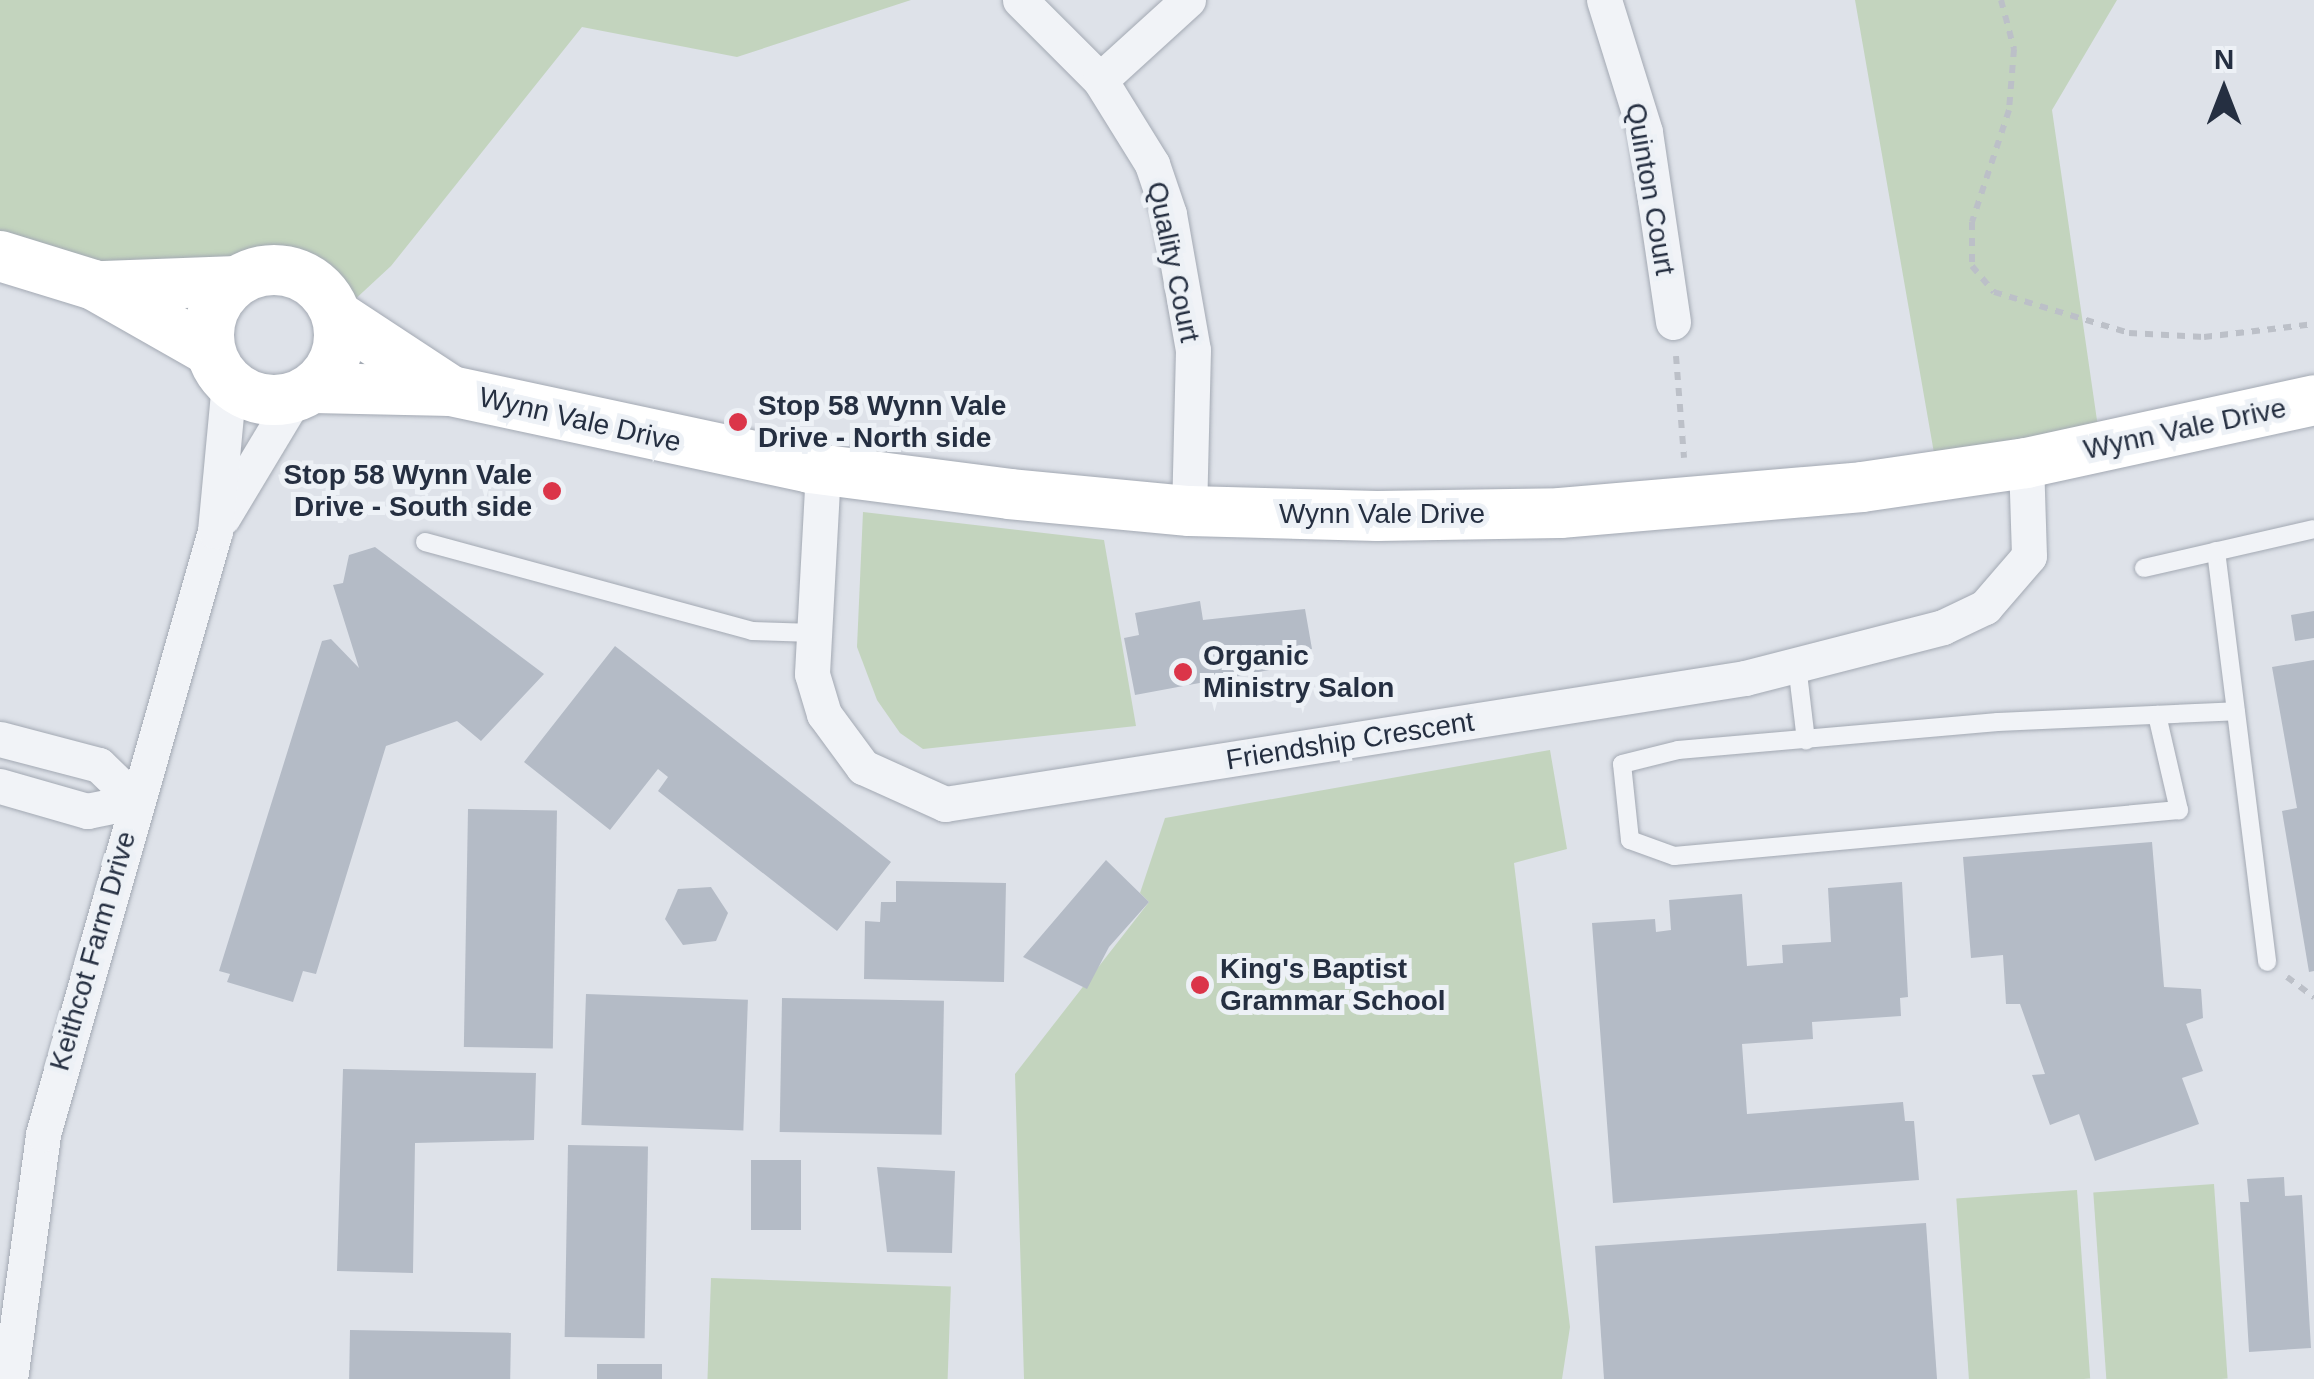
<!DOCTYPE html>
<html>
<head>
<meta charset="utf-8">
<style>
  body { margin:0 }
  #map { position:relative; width:2314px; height:1379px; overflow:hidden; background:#dee2e9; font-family:Helvetica,sans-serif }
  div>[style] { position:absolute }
  .green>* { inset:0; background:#c3d4be; transform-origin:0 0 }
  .building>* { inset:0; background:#b4bbc6; transform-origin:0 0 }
  .path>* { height:6px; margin-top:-3px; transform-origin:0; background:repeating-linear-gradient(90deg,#bcc0c8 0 8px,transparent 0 16px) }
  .roads { filter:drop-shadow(0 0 2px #a3a9b3) drop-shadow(0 0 2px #a3a9b3) }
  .lane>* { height:18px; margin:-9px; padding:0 9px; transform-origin:9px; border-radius:9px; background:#f1f3f7 }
  .street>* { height:35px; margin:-17.5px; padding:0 17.5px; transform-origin:17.5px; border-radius:17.5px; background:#f1f3f7 }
  .secondary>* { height:50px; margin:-25px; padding:0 25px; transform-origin:25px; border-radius:25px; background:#fff }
  .secondary>.ring { margin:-25px; padding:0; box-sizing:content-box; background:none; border:50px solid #fff; border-radius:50% }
  .dots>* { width:28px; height:28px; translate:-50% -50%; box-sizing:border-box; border:5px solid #edf1f6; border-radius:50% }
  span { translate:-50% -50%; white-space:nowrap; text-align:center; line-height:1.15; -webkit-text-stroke:10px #edf1f6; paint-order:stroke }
  .street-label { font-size:28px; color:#252f41 }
  .poi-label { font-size:28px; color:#252f41; font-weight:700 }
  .left { translate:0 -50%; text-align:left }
  .right { translate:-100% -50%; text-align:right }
  .north { position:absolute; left:2174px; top:40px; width:100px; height:100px; -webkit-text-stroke:8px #edf1f6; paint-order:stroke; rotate:0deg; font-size:28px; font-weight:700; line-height:40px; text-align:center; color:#252f41 }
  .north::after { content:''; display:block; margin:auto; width:35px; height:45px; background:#252f41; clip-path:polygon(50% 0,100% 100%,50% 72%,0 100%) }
</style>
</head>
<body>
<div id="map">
  <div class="green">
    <div style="clip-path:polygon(0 0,911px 0,737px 57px,582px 27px,391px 266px,337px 316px,318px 286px,287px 271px,0 256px)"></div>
    <div style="clip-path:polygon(1855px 0,2117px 0,2052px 110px,2101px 448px,1938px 476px)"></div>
    <div style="clip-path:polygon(863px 512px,1104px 540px,1136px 726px,923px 749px,900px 733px,877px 700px,857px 647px)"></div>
    <div style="clip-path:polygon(1550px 750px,1567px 849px,1514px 863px,1570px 1327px,1562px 1379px,1024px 1379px,1015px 1074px,1149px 902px,1140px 893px,1165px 818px)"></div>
    <div style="left:2214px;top:1184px;width:195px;height:121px;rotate:86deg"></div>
    <div style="left:2077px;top:1190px;width:189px;height:121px;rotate:86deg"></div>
    <div style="left:711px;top:1278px;width:240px;height:101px;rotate:2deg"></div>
  </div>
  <div class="building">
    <div style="clip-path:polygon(375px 547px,544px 674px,481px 741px,457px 721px,386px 746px,316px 974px,303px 971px,293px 1002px,227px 982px,230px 974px,219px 971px,322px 641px,331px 639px,359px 668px,333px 585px,343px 583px,349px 555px)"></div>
    <div style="clip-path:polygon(1200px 601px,1203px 620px,1305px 609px,1312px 649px,1293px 652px,1296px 665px,1135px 695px,1124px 638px,1139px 635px,1135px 613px)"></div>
    <div style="clip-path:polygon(2314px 611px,2314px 638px,2295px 641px,2291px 615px)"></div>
    <div style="clip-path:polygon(615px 646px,891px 862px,837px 931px,658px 791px,668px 777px,658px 769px,610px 830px,524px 762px)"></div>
    <div style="clip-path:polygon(2314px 660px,2314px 971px,2309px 972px,2282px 811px,2297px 808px,2272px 667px)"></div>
    <div style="left:468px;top:809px;width:89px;height:238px;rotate:1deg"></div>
    <div style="clip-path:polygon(2152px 842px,2164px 987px,2201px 989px,2203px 1018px,2186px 1024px,2203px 1071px,2182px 1078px,2199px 1124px,2095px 1161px,2079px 1114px,2050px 1125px,2032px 1075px,2045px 1074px,2020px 1004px,2006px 1004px,2003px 955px,1971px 958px,1963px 857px)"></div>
    <div style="clip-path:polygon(1106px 860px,1149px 902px,1109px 947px,1087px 989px,1023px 957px)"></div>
    <div style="clip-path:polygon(896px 881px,1006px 883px,1004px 982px,864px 979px,865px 921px,880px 922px,881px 902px,896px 902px)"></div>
    <div style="clip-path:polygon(1902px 882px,1908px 997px,1900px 998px,1901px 1016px,1812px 1022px,1813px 1039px,1742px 1044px,1747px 1114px,1903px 1102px,1905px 1121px,1914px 1121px,1919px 1180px,1613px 1203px,1592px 923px,1655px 919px,1656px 932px,1671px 930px,1669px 900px,1742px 894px,1747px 966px,1783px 963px,1782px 945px,1831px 942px,1828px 888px)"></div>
    <div style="clip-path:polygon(711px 887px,728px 913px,716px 941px,683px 945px,665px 919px,678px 889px)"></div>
    <div style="left:586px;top:994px;width:162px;height:131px;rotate:2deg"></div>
    <div style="left:782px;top:998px;width:162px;height:134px;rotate:1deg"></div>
    <div style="clip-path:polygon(343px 1069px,536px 1073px,534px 1140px,415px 1143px,413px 1273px,337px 1271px)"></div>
    <div style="left:568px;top:1145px;width:80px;height:192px;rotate:1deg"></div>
    <div style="left:751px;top:1160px;width:50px;height:70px"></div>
    <div style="clip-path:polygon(877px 1167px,955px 1171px,952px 1253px,887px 1252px)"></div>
    <div style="clip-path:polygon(2284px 1177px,2285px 1196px,2302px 1195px,2311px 1348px,2249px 1352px,2240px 1202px,2249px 1202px,2247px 1179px)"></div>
    <div style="clip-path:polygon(1926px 1223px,1937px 1379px,1604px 1379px,1595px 1246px)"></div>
    <div style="left:350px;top:1330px;width:161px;height:49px;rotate:1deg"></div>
    <div style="left:597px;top:1364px;width:65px;height:15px"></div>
  </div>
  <div class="path">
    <div style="left:2001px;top:0;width:51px;rotate:75.1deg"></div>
    <div style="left:2014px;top:49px;width:61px;rotate:94.7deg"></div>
    <div style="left:2009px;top:110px;width:118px;rotate:108.3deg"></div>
    <div style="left:1972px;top:222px;width:44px;rotate:90deg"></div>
    <div style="left:1972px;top:266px;width:34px;rotate:50deg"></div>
    <div style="left:1994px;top:292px;width:141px;rotate:16.9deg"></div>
    <div style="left:2129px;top:333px;width:75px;rotate:3.1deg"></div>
    <div style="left:2204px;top:337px;width:111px;rotate:-6.7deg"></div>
    <div style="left:1676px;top:356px;width:102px;rotate:85.5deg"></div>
    <div style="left:2287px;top:977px;width:34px;rotate:37deg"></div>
  </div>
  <div class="roads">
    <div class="lane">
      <div style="left:425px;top:542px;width:339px;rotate:15.2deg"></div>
      <div style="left:752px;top:631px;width:62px;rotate:1.8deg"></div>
      <div style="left:2216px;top:551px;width:414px;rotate:82.9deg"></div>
      <div style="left:2144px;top:568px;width:174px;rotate:-12.9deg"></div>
      <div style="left:1797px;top:665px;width:76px;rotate:83.2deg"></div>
      <div style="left:2157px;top:715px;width:98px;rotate:77deg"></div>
      <div style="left:2179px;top:810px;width:507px;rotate:174.8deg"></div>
      <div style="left:1674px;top:856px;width:47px;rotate:-160deg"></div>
      <div style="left:1630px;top:840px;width:76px;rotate:-96deg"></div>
      <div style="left:1622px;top:764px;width:58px;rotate:-14deg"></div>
      <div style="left:1678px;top:750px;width:321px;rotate:-5deg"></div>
      <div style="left:1998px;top:722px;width:238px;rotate:-2.6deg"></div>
    </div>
    <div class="street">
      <div style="left:1020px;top:0;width:113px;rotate:45deg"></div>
      <div style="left:1100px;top:80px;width:99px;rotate:58.2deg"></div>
      <div style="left:1152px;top:164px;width:53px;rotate:71.2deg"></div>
      <div style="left:1169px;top:214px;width:138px;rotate:80deg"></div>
      <div style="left:1193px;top:350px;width:161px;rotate:91.4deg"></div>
      <div style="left:1604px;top:0;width:138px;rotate:72.7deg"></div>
      <div style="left:1645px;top:132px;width:192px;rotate:81.6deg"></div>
      <div style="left:1100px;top:80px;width:119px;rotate:-42.3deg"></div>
      <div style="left:823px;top:470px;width:204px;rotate:93.1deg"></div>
      <div style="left:812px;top:674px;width:42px;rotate:73.3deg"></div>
      <div style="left:824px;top:714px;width:66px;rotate:53.7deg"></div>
      <div style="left:863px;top:767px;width:90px;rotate:24.3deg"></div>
      <div style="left:945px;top:804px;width:810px;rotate:-8.95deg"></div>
      <div style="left:1745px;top:678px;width:204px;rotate:-14.4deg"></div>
      <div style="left:1943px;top:627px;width:47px;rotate:-25.5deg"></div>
      <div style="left:1985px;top:607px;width:67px;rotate:-49.2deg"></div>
      <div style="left:2029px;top:556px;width:93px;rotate:-91.8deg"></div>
      <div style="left:223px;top:517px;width:140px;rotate:-59deg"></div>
      <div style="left:0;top:739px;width:102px;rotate:14.7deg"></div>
      <div style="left:99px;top:765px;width:52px;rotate:44.2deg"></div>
      <div style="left:0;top:786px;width:91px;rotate:16deg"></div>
      <div style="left:87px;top:811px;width:50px;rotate:-11.5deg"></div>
      <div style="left:10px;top:1379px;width:247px;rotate:-82.3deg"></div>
      <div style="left:43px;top:1134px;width:627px;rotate:-74.08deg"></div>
      <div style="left:215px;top:531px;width:149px;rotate:-84.6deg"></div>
    </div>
    <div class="secondary">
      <div style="left:0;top:256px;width:98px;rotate:17.1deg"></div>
      <div style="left:94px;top:285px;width:133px;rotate:29.6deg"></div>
      <div class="ring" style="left:209px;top:270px;width:80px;height:80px"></div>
      <div style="left:104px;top:286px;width:133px;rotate:-2.2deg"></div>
      <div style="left:337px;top:316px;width:136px;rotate:33.3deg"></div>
      <div style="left:313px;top:388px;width:138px;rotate:1.2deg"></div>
      <div style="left:451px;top:391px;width:367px;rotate:12.1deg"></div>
      <div style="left:810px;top:468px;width:201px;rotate:7.4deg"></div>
      <div style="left:1009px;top:494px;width:181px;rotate:5.4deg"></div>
      <div style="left:1189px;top:511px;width:188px;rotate:1.5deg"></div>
      <div style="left:1377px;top:516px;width:183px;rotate:-0.9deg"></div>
      <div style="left:1560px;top:513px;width:303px;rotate:-4.9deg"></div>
      <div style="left:1862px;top:487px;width:166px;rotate:-8.3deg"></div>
      <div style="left:2026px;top:463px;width:295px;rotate:-12.3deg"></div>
    </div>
  </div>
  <div class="dots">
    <div style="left:738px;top:422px;background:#db3549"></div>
    <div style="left:552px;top:491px;background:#db3549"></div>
    <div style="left:1183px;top:672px;background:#db3549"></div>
    <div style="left:1200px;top:985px;background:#db3549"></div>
  </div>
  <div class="street-label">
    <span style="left:1650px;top:189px;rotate:80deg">Quinton Court</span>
    <span style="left:1173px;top:262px;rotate:78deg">Quality Court</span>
    <span style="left:580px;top:420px;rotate:13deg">Wynn Vale Drive</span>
    <span style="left:2185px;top:429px;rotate:-12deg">Wynn Vale Drive</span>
    <span style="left:1382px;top:514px">Wynn Vale Drive</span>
    <span style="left:1350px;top:741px;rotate:-9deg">Friendship Crescent</span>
    <span style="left:93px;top:951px;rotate:-74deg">Keithcot Farm Drive</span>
  </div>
  <div class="poi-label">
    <span class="left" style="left:758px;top:422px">Stop 58 Wynn Vale<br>Drive - North side</span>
    <span class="right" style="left:532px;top:491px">Stop 58 Wynn Vale<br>Drive - South side</span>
    <span class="left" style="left:1203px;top:672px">Organic<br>Ministry Salon</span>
    <span class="left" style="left:1220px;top:985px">King's Baptist<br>Grammar School</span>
  </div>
  <div class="north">N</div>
</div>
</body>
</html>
